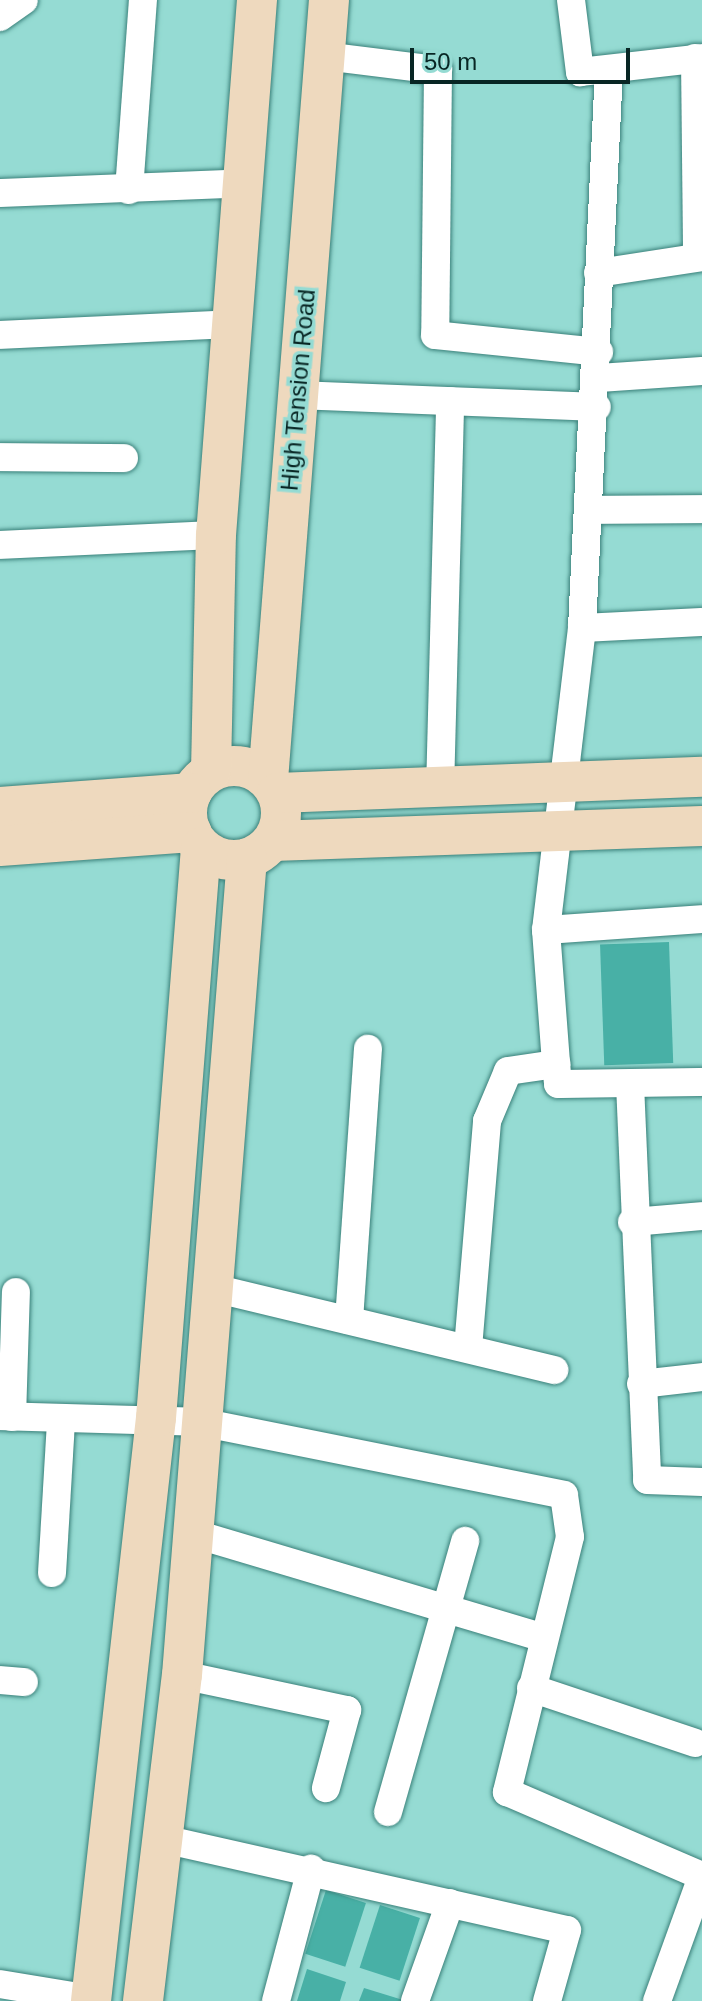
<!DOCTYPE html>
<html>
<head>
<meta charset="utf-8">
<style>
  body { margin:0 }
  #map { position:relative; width:702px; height:2001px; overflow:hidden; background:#95dbd3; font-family:Arial,sans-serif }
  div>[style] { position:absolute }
  .building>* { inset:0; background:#48b0a6; transform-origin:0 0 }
  .roads { filter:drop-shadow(0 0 2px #3a817a) drop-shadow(0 0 2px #3a817a) }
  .street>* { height:28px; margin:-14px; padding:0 14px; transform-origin:14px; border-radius:14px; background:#fff }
  .secondary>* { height:40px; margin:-20px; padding:0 20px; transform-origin:20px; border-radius:20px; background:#eed9be }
  .secondary>.ring { margin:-20px; padding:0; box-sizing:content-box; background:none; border:40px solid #eed9be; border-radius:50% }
  span { translate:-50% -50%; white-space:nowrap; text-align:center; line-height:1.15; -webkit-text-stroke:7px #95dbd3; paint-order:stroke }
  .street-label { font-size:24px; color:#082624 }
  .scale { position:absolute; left:410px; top:48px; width:220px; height:36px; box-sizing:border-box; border:4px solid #082624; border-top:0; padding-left:10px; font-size:24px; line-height:28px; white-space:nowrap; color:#082624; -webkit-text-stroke:6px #95dbd3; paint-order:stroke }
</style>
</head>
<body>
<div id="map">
  <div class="building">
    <div style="left:669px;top:942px;width:121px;height:69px;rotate:88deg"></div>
    <div style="left:326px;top:1890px;width:42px;height:67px;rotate:18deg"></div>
    <div style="left:380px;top:1905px;width:42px;height:66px;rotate:18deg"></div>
    <div style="clip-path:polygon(307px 1969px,346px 1982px,340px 2001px,297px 2001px)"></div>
    <div style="clip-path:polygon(364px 1988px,403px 2000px,403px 2001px,359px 2001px)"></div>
  </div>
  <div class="roads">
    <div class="street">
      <div style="left:571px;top:0;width:73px;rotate:82.9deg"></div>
      <div style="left:580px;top:72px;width:123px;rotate:-6.5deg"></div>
      <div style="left:0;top:17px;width:29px;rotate:-35deg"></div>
      <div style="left:325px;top:56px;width:114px;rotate:7.1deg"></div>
      <div style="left:438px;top:70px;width:265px;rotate:90.6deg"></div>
      <div style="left:435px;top:335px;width:165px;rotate:5.9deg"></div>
      <div style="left:695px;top:58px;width:199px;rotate:89.4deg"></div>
      <div style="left:609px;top:70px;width:559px;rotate:92.77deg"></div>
      <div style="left:582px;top:628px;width:304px;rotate:96.8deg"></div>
      <div style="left:546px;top:930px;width:134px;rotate:85.7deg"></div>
      <div style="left:556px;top:1064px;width:20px;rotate:84deg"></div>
      <div style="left:558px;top:1084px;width:144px;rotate:-0.8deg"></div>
      <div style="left:129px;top:190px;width:191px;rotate:-85.8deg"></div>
      <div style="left:0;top:193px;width:244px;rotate:-2.3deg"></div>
      <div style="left:598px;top:273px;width:105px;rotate:-8.7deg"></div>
      <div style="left:0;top:335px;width:233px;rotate:-2.7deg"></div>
      <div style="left:599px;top:378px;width:103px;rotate:-3.9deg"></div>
      <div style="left:298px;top:395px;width:299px;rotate:2.3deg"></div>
      <div style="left:0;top:457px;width:124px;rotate:0.5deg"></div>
      <div style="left:590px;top:510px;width:112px;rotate:-0.5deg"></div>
      <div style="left:0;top:545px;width:216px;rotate:-2.7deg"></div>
      <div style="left:582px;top:628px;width:120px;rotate:-2.9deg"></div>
      <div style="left:440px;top:791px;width:390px;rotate:-88.5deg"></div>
      <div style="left:546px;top:930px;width:156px;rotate:-4deg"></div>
      <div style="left:630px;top:1084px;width:396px;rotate:87.5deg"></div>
      <div style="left:647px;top:1480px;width:55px;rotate:2.1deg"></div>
      <div style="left:632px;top:1222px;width:70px;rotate:-4.9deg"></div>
      <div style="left:217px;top:1289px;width:347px;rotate:13.5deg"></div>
      <div style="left:349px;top:1320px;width:272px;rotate:-86deg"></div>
      <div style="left:468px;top:1348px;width:228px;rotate:-85.2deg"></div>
      <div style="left:487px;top:1121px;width:54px;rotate:-67.2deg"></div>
      <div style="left:508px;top:1071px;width:49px;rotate:-8.3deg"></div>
      <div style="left:641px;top:1384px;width:61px;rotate:-6.5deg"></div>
      <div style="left:0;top:1416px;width:200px;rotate:1.7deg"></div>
      <div style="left:200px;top:1422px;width:371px;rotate:11.3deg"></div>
      <div style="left:564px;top:1495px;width:42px;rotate:81.9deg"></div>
      <div style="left:570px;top:1537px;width:263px;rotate:103.9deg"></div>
      <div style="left:507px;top:1792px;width:212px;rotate:23.3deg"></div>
      <div style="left:12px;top:1417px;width:125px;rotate:-88.2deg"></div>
      <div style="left:192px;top:1533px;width:364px;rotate:16.6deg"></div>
      <div style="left:52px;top:1573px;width:153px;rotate:-86.6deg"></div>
      <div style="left:182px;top:1675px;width:169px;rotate:12deg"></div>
      <div style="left:347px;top:1710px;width:81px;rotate:105.1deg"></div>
      <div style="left:0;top:1680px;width:24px;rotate:5deg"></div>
      <div style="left:531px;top:1688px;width:173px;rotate:18.5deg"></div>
      <div style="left:388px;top:1812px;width:282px;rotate:-74.1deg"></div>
      <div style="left:163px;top:1839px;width:414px;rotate:12.7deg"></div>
      <div style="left:567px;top:1930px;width:74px;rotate:105.7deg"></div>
      <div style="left:0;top:1984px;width:92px;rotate:9.4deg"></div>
      <div style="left:276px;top:2001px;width:137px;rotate:-75.1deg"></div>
      <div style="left:415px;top:2001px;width:104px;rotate:-70.3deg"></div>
      <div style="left:657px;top:2001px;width:132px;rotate:-70.1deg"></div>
    </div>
    <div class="secondary">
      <div class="ring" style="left:187px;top:766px;width:54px;height:54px"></div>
      <div style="left:211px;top:771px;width:236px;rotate:-88.8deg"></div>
      <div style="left:216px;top:535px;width:537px;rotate:-85.62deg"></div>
      <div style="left:268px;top:780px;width:782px;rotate:-85.53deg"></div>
      <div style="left:277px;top:793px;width:425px;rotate:-2.2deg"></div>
      <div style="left:0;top:807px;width:192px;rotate:-4.2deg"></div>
      <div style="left:273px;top:841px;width:429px;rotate:-2deg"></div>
      <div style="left:0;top:846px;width:192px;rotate:-4.2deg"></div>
      <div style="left:91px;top:2001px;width:587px;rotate:-83.64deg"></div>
      <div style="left:156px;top:1418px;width:572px;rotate:-85.49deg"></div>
      <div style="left:143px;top:2001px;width:328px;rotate:-83.2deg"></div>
      <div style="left:182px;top:1675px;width:819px;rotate:-85.45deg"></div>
    </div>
  </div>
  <div class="street-label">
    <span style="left:298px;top:390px;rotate:-85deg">High Tension Road</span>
  </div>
  <div class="scale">50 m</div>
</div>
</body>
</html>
